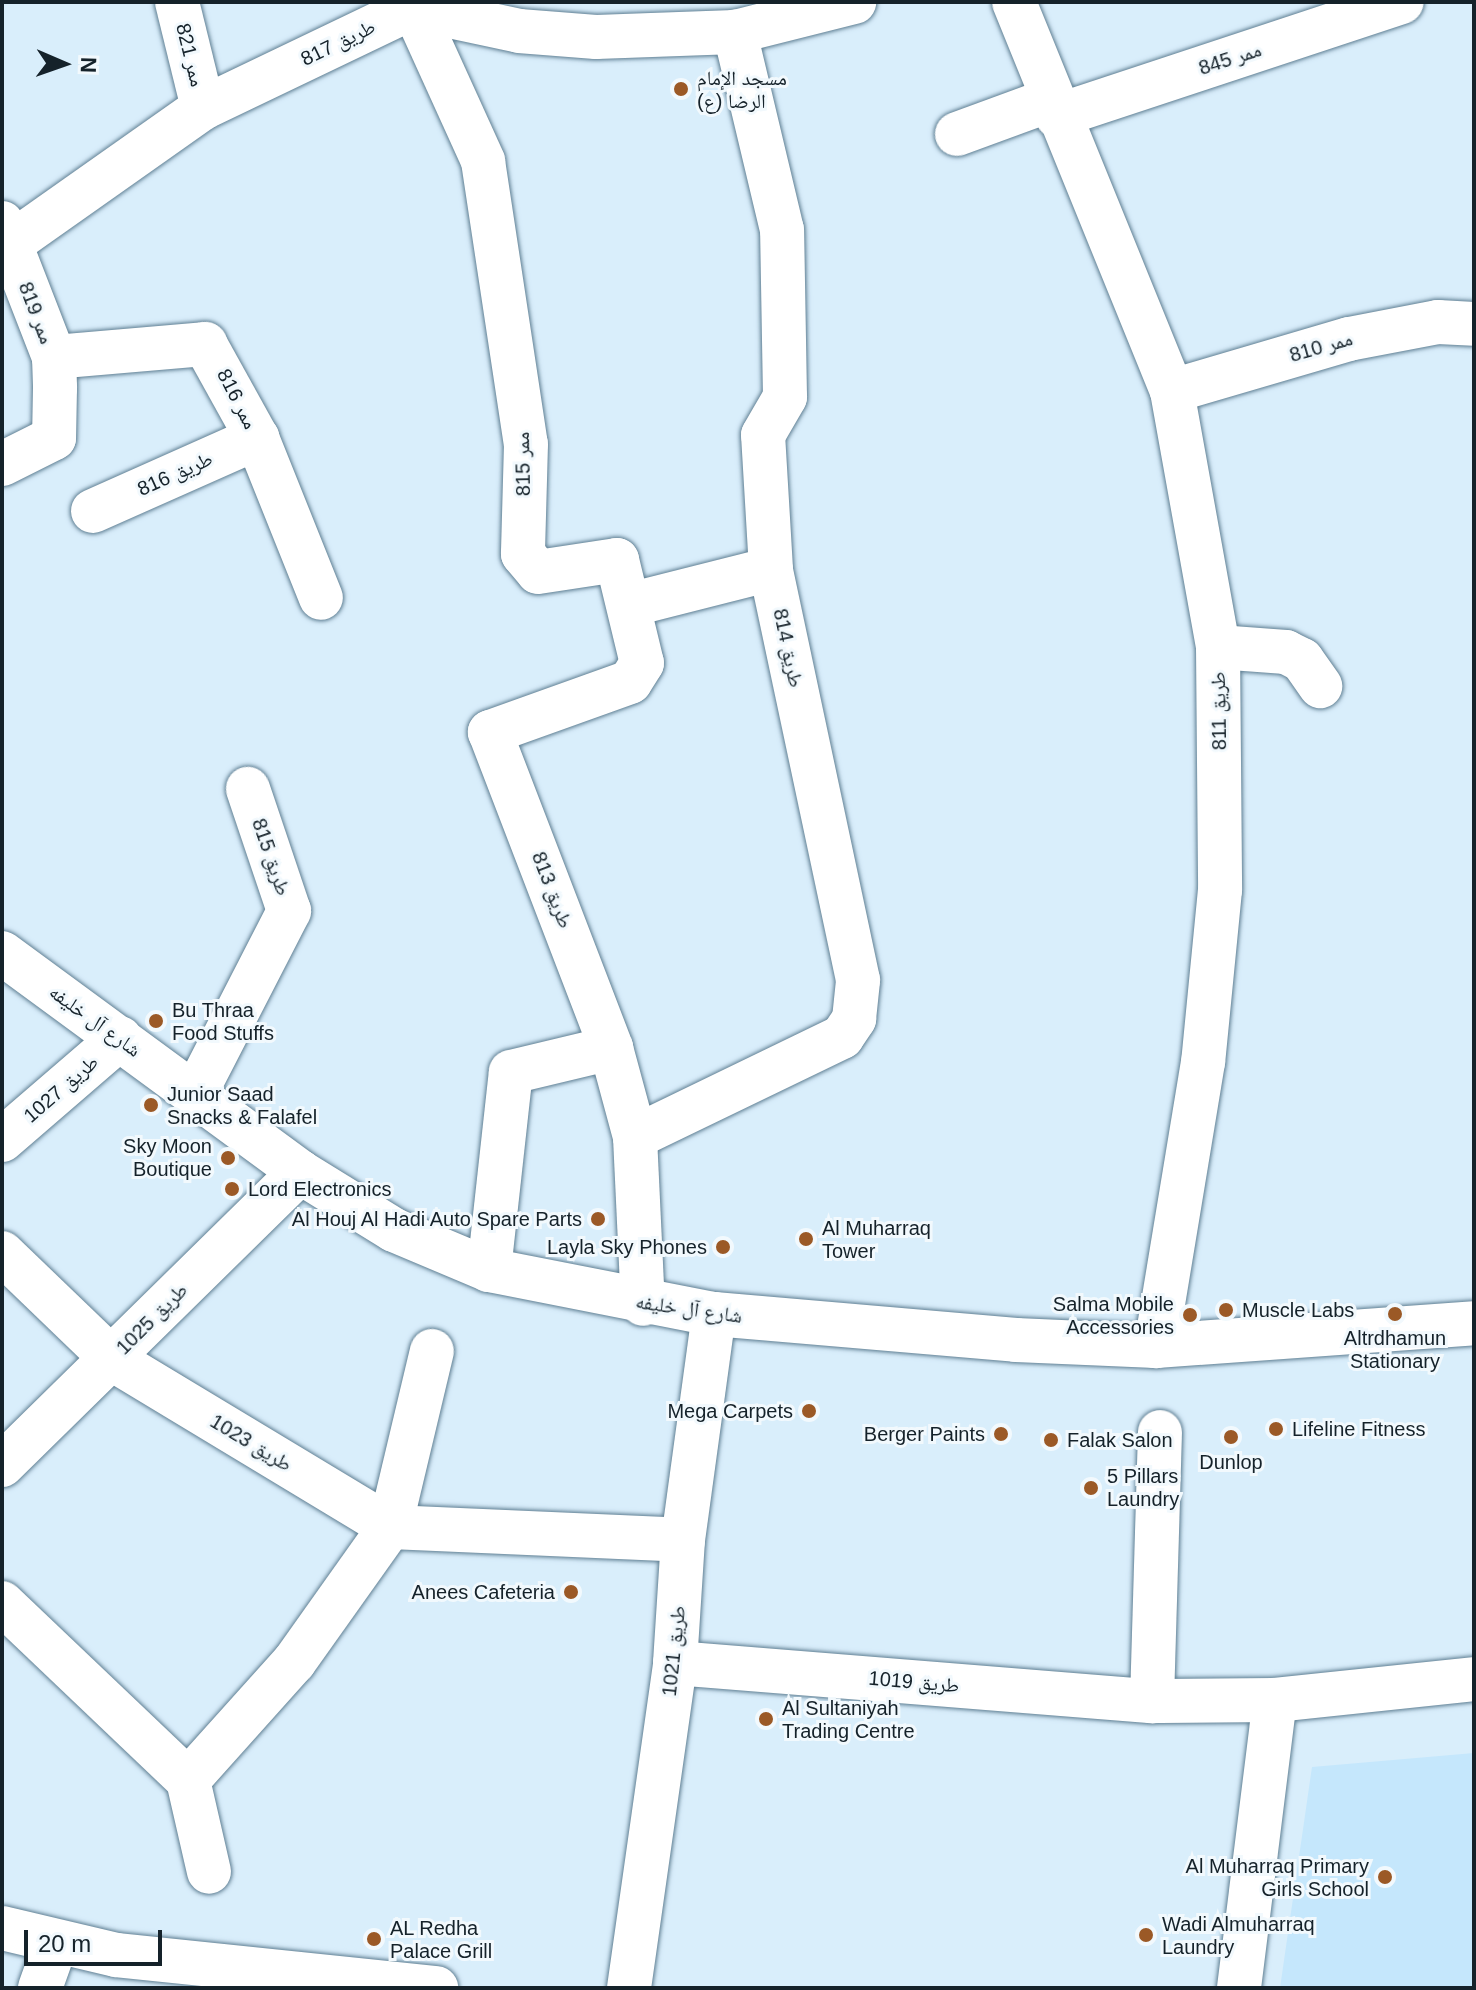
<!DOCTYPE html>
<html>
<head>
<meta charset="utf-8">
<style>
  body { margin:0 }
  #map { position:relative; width:1476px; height:1990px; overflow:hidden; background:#d9eefb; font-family:Arial,"Noto Naskh Arabic",sans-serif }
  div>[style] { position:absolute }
  .built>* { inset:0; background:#c5e7fc }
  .roads { filter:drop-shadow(0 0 2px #5f7f93) drop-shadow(0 0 2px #5f7f93) }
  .minor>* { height:44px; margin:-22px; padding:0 22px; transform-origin:22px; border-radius:22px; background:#fff }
  .dots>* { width:22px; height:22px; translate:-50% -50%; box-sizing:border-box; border:4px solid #f2f9fd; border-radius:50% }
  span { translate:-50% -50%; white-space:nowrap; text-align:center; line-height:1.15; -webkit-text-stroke:6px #f2f9fd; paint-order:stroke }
  .street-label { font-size:20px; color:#15222a }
  .poi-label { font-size:20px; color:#15222a }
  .left { translate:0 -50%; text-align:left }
  .right { translate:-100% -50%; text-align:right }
  .frame { position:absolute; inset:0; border:4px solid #15222a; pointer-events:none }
  .north { position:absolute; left:24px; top:24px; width:80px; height:80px; -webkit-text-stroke:6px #f2f9fd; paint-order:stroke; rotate:92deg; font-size:22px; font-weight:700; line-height:32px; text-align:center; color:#15222a }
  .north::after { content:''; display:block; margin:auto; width:28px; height:36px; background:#15222a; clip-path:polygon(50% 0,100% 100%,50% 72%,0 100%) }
  .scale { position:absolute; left:24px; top:1930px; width:138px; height:36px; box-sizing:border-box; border:4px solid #15222a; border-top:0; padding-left:10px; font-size:24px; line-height:28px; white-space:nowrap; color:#15222a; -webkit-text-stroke:6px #f2f9fd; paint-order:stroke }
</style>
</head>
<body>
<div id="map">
  <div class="built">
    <div style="clip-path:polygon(1474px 1753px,1474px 1988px,1280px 1988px,1312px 1767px)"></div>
  </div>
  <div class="roads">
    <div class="minor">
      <div style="left:177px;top:2px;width:109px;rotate:76.2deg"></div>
      <div style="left:411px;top:2px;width:175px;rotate:65.6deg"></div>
      <div style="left:483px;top:161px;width:286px;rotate:81.4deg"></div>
      <div style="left:526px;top:444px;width:110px;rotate:91.6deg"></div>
      <div style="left:523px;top:554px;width:23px;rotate:50deg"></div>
      <div style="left:538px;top:572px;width:80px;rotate:-8.6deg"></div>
      <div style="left:617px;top:560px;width:106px;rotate:76.4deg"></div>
      <div style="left:642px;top:663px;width:22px;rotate:122deg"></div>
      <div style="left:630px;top:682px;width:149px;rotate:160.3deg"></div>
      <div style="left:490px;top:732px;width:338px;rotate:69deg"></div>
      <div style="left:611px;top:1048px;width:92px;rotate:74.9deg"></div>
      <div style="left:635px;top:1137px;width:167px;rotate:87.3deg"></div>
      <div style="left:1014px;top:2px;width:420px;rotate:67.9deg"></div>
      <div style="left:1172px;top:391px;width:260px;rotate:79.8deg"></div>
      <div style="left:1218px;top:647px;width:243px;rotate:89.5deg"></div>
      <div style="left:1220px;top:890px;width:173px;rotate:95.6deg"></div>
      <div style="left:1203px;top:1062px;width:288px;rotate:99.4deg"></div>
      <div style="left:1057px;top:116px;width:363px;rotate:-18.3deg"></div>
      <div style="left:957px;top:134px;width:99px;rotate:-20.1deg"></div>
      <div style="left:2px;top:223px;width:144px;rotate:68.8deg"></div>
      <div style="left:54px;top:357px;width:31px;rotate:88deg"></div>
      <div style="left:55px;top:388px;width:50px;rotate:91.1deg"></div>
      <div style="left:54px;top:438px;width:58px;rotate:153.4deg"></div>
      <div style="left:10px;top:244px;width:236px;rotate:-35.2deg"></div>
      <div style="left:203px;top:108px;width:232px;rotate:-25.6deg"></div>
      <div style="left:412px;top:8px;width:109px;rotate:12.1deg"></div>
      <div style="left:519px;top:31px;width:77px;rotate:4.5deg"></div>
      <div style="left:596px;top:37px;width:139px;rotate:-2.1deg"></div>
      <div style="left:735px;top:32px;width:123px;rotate:-14.1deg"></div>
      <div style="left:54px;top:357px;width:152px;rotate:-4.9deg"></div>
      <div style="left:205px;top:344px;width:107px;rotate:61deg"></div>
      <div style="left:257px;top:438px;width:172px;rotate:68.2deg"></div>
      <div style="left:1172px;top:391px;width:184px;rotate:-16.4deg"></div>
      <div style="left:1349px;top:339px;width:91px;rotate:-10.8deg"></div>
      <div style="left:1438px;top:322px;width:36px;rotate:3deg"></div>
      <div style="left:93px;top:511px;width:180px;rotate:-24deg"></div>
      <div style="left:629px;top:605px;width:146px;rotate:-14.2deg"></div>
      <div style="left:1218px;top:647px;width:68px;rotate:4.2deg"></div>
      <div style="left:1286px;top:652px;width:18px;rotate:27deg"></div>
      <div style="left:1302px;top:660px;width:32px;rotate:55deg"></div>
      <div style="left:2px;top:953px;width:370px;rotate:36.3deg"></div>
      <div style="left:300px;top:1172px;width:110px;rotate:31.7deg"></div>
      <div style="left:394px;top:1230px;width:103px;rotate:22.8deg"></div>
      <div style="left:489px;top:1270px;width:229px;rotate:11.1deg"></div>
      <div style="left:714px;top:1314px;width:303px;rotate:4.9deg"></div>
      <div style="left:1016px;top:1340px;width:140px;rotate:2.5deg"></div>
      <div style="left:1156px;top:1346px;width:319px;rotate:-4.1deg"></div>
      <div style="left:195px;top:1094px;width:206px;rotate:-62.8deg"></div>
      <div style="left:289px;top:911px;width:129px;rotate:-108.6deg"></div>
      <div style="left:635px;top:1137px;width:230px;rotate:-25.8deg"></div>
      <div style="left:842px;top:1037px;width:22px;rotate:-56deg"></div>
      <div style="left:854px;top:1019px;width:39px;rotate:-84deg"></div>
      <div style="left:858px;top:980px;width:420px;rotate:-102deg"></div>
      <div style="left:771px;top:569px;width:134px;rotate:-93.4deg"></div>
      <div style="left:763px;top:435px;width:44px;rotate:-59.9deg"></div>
      <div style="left:785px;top:397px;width:167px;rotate:-91deg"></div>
      <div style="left:782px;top:230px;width:204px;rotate:-103.4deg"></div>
      <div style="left:2px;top:1140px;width:156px;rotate:-40.8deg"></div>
      <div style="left:2px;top:1253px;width:153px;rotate:43.9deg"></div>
      <div style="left:112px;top:1359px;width:325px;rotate:31.1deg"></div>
      <div style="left:390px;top:1527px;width:293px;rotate:2.5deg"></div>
      <div style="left:489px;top:1270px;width:199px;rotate:-83.7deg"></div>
      <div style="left:511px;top:1072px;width:103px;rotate:-13.5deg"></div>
      <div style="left:2px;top:1465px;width:418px;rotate:-44.5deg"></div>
      <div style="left:2px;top:1603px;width:257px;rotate:43.6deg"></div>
      <div style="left:188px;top:1780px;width:94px;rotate:77.1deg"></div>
      <div style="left:675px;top:1663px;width:479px;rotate:4.6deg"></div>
      <div style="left:1152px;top:1701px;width:123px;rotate:-0.5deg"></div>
      <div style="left:1275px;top:1700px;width:200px;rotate:-6deg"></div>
      <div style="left:1152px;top:1701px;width:269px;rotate:-88.3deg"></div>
      <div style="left:188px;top:1780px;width:159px;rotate:-48.1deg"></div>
      <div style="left:294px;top:1662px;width:166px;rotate:-54.6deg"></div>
      <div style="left:390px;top:1527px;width:181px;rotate:-76.6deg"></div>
      <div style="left:2px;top:1928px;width:117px;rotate:13.3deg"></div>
      <div style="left:116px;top:1955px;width:322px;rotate:5.9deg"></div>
      <div style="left:40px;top:1988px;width:48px;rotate:-70.4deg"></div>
      <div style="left:629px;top:1988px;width:328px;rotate:-81.9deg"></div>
      <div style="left:675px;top:1663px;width:123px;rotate:-86.3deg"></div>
      <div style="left:683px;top:1540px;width:228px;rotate:-82.2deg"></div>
      <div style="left:1239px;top:1988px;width:290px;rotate:-82.9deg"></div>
    </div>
  </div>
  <div class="dots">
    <div style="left:681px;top:89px;background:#9b5926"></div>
    <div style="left:156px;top:1021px;background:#9b5926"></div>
    <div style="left:151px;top:1105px;background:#9b5926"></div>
    <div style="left:228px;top:1158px;background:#9b5926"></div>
    <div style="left:232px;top:1189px;background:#9b5926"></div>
    <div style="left:598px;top:1219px;background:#9b5926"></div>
    <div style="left:806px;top:1239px;background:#9b5926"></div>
    <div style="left:723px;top:1247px;background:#9b5926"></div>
    <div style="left:1226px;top:1310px;background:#9b5926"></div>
    <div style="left:1395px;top:1314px;background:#9b5926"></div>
    <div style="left:1190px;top:1315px;background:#9b5926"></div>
    <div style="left:809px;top:1411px;background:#9b5926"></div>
    <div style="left:1276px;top:1429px;background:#9b5926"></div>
    <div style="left:1001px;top:1434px;background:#9b5926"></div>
    <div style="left:1231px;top:1437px;background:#9b5926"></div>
    <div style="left:1051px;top:1440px;background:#9b5926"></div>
    <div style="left:1091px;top:1488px;background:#9b5926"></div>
    <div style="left:571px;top:1592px;background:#9b5926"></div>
    <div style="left:766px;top:1719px;background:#9b5926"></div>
    <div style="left:1385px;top:1877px;background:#9b5926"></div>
    <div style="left:1146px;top:1935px;background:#9b5926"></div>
    <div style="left:374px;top:1939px;background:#9b5926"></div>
  </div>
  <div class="street-label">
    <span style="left:338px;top:43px;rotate:-26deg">طريق 817</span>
    <span style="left:190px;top:55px;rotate:76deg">ممر 821</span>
    <span style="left:1230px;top:59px;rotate:-18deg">ممر 845</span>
    <span style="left:36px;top:313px;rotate:69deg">ممر 819</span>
    <span style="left:1321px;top:347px;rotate:-16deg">ممر 810</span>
    <span style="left:237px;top:399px;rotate:63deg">ممر 816</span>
    <span style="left:523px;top:464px;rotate:-91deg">ممر 815</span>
    <span style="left:175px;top:474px;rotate:-24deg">طريق 816</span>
    <span style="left:788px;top:648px;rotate:78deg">طريق 814</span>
    <span style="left:1219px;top:711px;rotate:-91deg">طريق 811</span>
    <span style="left:271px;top:857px;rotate:71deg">طريق 815</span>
    <span style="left:552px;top:890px;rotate:69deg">طريق 813</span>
    <span style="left:95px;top:1021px;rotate:36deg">شارع آل خليفه</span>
    <span style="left:61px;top:1089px;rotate:-41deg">طريق 1027</span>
    <span style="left:689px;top:1309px;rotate:8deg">شارع آل خليفه</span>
    <span style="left:152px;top:1319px;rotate:-45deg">طريق 1025</span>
    <span style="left:251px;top:1443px;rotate:31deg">طريق 1023</span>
    <span style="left:674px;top:1651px;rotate:-84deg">طريق 1021</span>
    <span style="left:914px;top:1682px;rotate:5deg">طريق 1019</span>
  </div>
  <div class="poi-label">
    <span class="left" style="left:697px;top:90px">مسجد الإمام<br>الرضا (ع)</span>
    <span class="left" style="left:172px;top:1022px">Bu Thraa<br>Food Stuffs</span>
    <span class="left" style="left:167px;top:1106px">Junior Saad<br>Snacks &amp; Falafel</span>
    <span class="right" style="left:212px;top:1158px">Sky Moon<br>Boutique</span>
    <span class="left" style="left:248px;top:1189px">Lord Electronics</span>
    <span class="right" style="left:582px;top:1219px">Al Houj Al Hadi Auto Spare Parts</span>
    <span class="left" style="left:822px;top:1240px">Al Muharraq<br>Tower</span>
    <span class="right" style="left:707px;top:1247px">Layla Sky Phones</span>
    <span class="right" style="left:1174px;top:1316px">Salma Mobile<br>Accessories</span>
    <span class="left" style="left:1242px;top:1310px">Muscle Labs</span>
    <span style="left:1395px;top:1350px">Altrdhamun<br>Stationary</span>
    <span class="right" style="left:793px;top:1411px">Mega Carpets</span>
    <span class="left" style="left:1292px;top:1429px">Lifeline Fitness</span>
    <span class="right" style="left:985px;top:1434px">Berger Paints</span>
    <span class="left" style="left:1067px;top:1440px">Falak Salon</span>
    <span style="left:1231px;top:1462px">Dunlop</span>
    <span class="left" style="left:1107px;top:1488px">5 Pillars<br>Laundry</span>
    <span class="right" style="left:555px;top:1592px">Anees Cafeteria</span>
    <span class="left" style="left:782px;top:1720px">Al Sultaniyah<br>Trading Centre</span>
    <span class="right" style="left:1369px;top:1878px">Al Muharraq Primary<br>Girls School</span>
    <span class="left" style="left:1162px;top:1936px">Wadi Almuharraq<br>Laundry</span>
    <span class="left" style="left:390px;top:1940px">AL Redha<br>Palace Grill</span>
  </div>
  <div class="frame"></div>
  <div class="north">N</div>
  <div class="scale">20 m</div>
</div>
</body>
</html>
